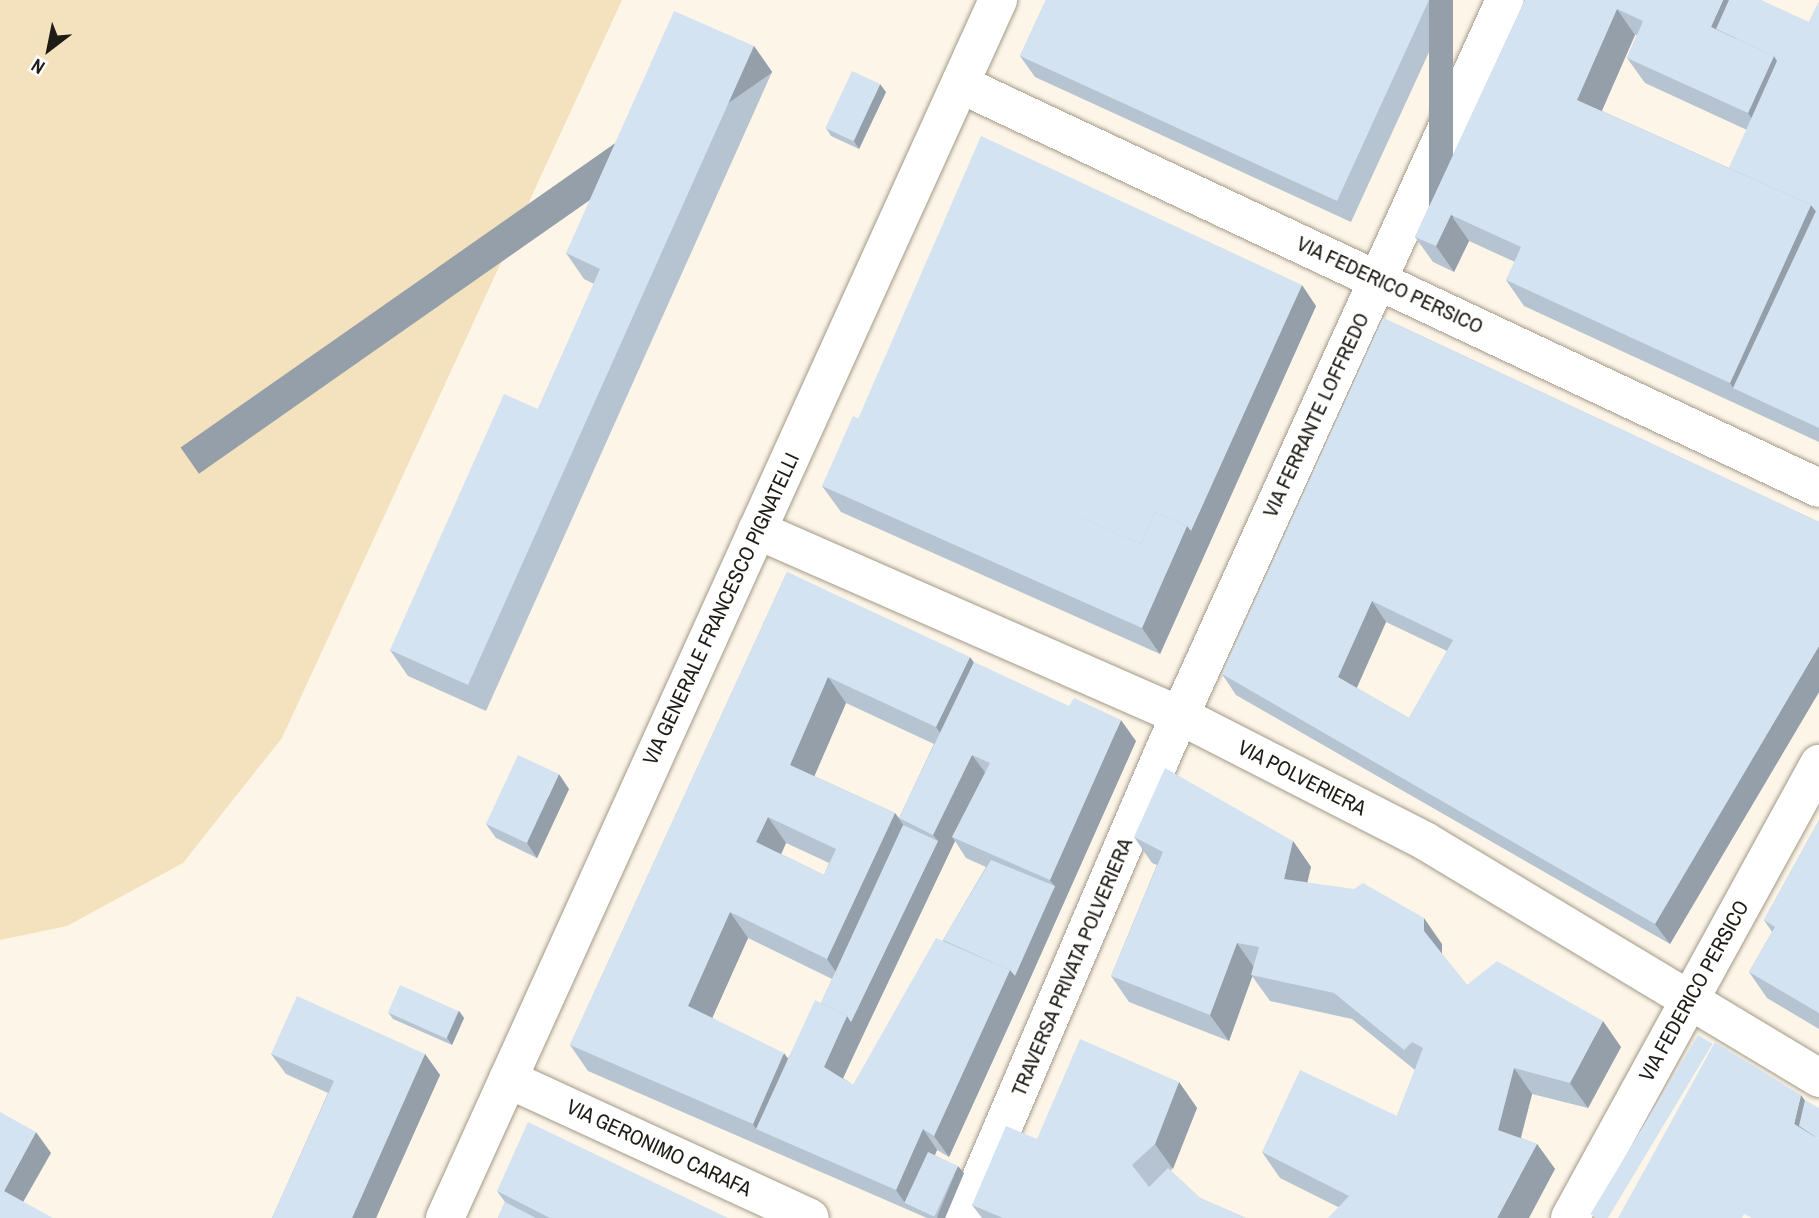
<!DOCTYPE html>
<html>
<head>
<meta charset="utf-8">
<style>
  body { margin:0 }
  #map { position:relative; width:1819px; height:1218px; overflow:hidden; background:#fdf6e8; font-family:"Archivo Narrow",sans-serif }
  div>[style] { position:absolute }
  .green>* { inset:0; background:#f4e2be }
  .roads { filter:drop-shadow(0 0 2px #a29a89) drop-shadow(0 0 2px #a29a89) }
  .street>* { height:38px; margin:-19px; padding:0 19px; transform-origin:19px; border-radius:19px; background:#fff }
  .wall>* { inset:0; background:#b6c3d0 }
  .shaded-wall>* { inset:0; background:#949fa9; transform-origin:0 0 }
  .building>* { inset:0; background:#d4e3f2; transform-origin:0 0 }
  span { translate:-50% -50%; white-space:nowrap; text-align:center; line-height:1.15; -webkit-text-stroke:5px #fff; paint-order:stroke }
  .street-label { font-size:21px; color:#1f1c16 }
  .north { position:absolute; left:14px; top:14px; width:70px; height:70px; -webkit-text-stroke:5px #fff; paint-order:stroke; rotate:212deg; font-size:19px; font-weight:700; line-height:28px; text-align:center; color:#1f1c16 }
  .north::after { content:''; display:block; margin:auto; width:24px; height:32px; background:#1f1c16; clip-path:polygon(50% 0,100% 100%,50% 72%,0 100%) }
</style>
</head>
<body>
<div id="map">
  <div class="green">
    <div style="clip-path:polygon(0 0,622px 0,282px 738px,183px 863px,67px 926px,0 940px)"></div>
  </div>
  <div class="roads">
    <div class="street">
      <div style="left:960px;top:84px;width:949px;rotate:25.19deg"></div>
      <div style="left:757px;top:530px;width:461px;rotate:23.7deg"></div>
      <div style="left:1179px;top:715px;width:276px;rotate:27.1deg"></div>
      <div style="left:1425px;top:841px;width:460px;rotate:31deg"></div>
      <div style="left:508px;top:1079px;width:332px;rotate:24.7deg"></div>
      <div style="left:445px;top:1218px;width:1338px;rotate:-65.58deg"></div>
      <div style="left:964px;top:1218px;width:513px;rotate:-66.83deg"></div>
      <div style="left:1166px;top:746px;width:819px;rotate:-65.56deg"></div>
      <div style="left:1570px;top:1218px;width:518px;rotate:-61.26deg"></div>
    </div>
  </div>
  <div class="wall">
    <div style="clip-path:polygon(1046px 0,1453px 0,1351px 222px,1035px 77px,1020px 56px)"></div>
    <div style="clip-path:polygon(evenodd,1525px 0,1809px 22px,1819px 2px,1819px 442px,1524px 306px,1506px 280px,1515px 262px,1469px 241px,1454px 272px,1433px 262px,1415px 237px,1525px 0,1635px 35px,1637px 35px,1627px 58px,1645px 83px,1747px 130px,1729px 168px,1602px 111px,1635px 35px)"></div>
    <div style="clip-path:polygon(754px 46px,772px 72px,486px 711px,408px 676px,390px 650px,538px 409px,594px 284px,584px 279px,566px 253px)"></div>
    <div style="clip-path:polygon(886px 92px,859px 149px,831px 136px,826px 128px)"></div>
    <div style="clip-path:polygon(1316px 306px,1160px 654px,841px 512px,822px 486px)"></div>
    <div style="clip-path:polygon(evenodd,1383px 318px,1819px 522px,1819px 692px,1670px 944px,1236px 695px,1222px 674px,1383px 318px,1386px 622px,1447px 651px,1409px 718px,1357px 688px,1386px 622px)"></div>
    <div style="clip-path:polygon(evenodd,787px 572px,1136px 741px,1025px 990px,949px 1157px,937px 1150px,935px 1155px,964px 1173px,945px 1218px,927px 1218px,588px 1071px,570px 1045px,787px 572px,846px 703px,934px 744px,899px 818px,895px 813px,814px 776px,846px 703px,787px 572px,955px 841px,966px 858px,986px 867px,943px 940px,853px 1085px,843px 1078px,955px 841px,787px 572px,786px 843px,829px 863px,824px 875px,781px 854px,786px 843px,787px 572px,748px 938px,832px 979px,821px 1003px,788px 1058px,712px 1018px,748px 938px)"></div>
    <div style="clip-path:polygon(569px 789px,537px 858px,496px 838px,486px 824px)"></div>
    <div style="clip-path:polygon(1819px 820px,1819px 1029px,1767px 998px,1749px 972px,1772px 932px,1764px 920px)"></div>
    <div style="clip-path:polygon(1134px 837px,1293px 841px,1311px 867px,1307px 882px,1442px 944px,1442px 954px,1467px 985px,1621px 1047px,1588px 1108px,1532px 1094px,1521px 1138px,1537px 1144px,1555px 1169px,1338px 1207px,1280px 1178px,1262px 1152px,1397px 1116px,1415px 1070px,1352px 1019px,1270px 1001px,1252px 976px,1229px 1041px,1129px 1002px,1111px 976px,1157px 865px,1152px 863px)"></div>
    <div style="clip-path:polygon(459px 1011px,464px 1018px,452px 1045px,393px 1019px,388px 1012px)"></div>
    <div style="clip-path:polygon(271px 1054px,425px 1054px,440px 1075px,376px 1218px,272px 1218px,328px 1093px,286px 1074px)"></div>
    <div style="clip-path:polygon(1179px 1082px,1197px 1108px,1171px 1171px,1200px 1198px,1246px 1218px,982px 1218px,972px 1205px,1037px 1139px)"></div>
    <div style="clip-path:polygon(497px 1191px,728px 1218px,498px 1218px,505px 1202px)"></div>
  </div>
  <div class="shaded-wall">
    <div style="left:1429px;top:0;width:24px;height:221px"></div>
    <div style="clip-path:polygon(1723px 0,1752px 0,1735px 41px,1711px 27px)"></div>
    <div style="clip-path:polygon(1617px 9px,1635px 35px,1595px 126px,1577px 100px)"></div>
    <div style="left:754px;top:46px;width:32px;height:700px;rotate:55deg"></div>
    <div style="clip-path:polygon(1774px 56px,1792px 82px,1766px 139px,1748px 113px)"></div>
    <div style="clip-path:polygon(880px 84px,886px 92px,859px 149px,854px 141px)"></div>
    <div style="clip-path:polygon(1811px 205px,1819px 216px,1733px 388px,1730px 383px)"></div>
    <div style="clip-path:polygon(1451px 215px,1469px 241px,1454px 272px,1436px 246px)"></div>
    <div style="clip-path:polygon(1302px 285px,1316px 306px,1160px 654px,1142px 628px,1187px 526px)"></div>
    <div style="clip-path:polygon(1372px 601px,1386px 622px,1352px 698px,1338px 677px)"></div>
    <div style="clip-path:polygon(1819px 646px,1819px 692px,1670px 944px,1655px 924px)"></div>
    <div style="clip-path:polygon(970px 657px,988px 682px,954px 753px,936px 727px)"></div>
    <div style="clip-path:polygon(828px 677px,846px 703px,808px 791px,790px 765px)"></div>
    <div style="clip-path:polygon(1121px 720px,1136px 741px,1025px 990px,949px 1157px,934px 1136px,1010px 970px,1055px 887px,1050px 880px)"></div>
    <div style="clip-path:polygon(972px 755px,987px 775px,952px 837px,955px 841px,862px 1037px,851px 1022px,938px 841px,933px 835px)"></div>
    <div style="clip-path:polygon(559px 774px,569px 789px,537px 858px,527px 843px)"></div>
    <div style="clip-path:polygon(895px 813px,913px 839px,845px 985px,827px 959px)"></div>
    <div style="clip-path:polygon(768px 817px,786px 843px,775px 868px,756px 842px)"></div>
    <div style="clip-path:polygon(1293px 841px,1311px 867px,1302px 905px,1284px 879px)"></div>
    <div style="clip-path:polygon(730px 912px,748px 938px,706px 1032px,688px 1006px)"></div>
    <div style="clip-path:polygon(1424px 918px,1442px 944px,1442px 957px,1424px 931px)"></div>
    <div style="clip-path:polygon(1237px 943px,1255px 969px,1229px 1041px,1210px 1015px)"></div>
    <div style="clip-path:polygon(459px 1011px,464px 1018px,452px 1045px,447px 1038px)"></div>
    <div style="clip-path:polygon(847px 1016px,862px 1037px,839px 1087px,824px 1067px)"></div>
    <div style="clip-path:polygon(1603px 1021px,1621px 1047px,1588px 1108px,1570px 1083px)"></div>
    <div style="clip-path:polygon(784px 1053px,802px 1079px,756px 1129px,753px 1124px)"></div>
    <div style="clip-path:polygon(425px 1054px,440px 1075px,376px 1218px,352px 1218px)"></div>
    <div style="clip-path:polygon(1514px 1068px,1532px 1094px,1516px 1156px,1498px 1130px)"></div>
    <div style="clip-path:polygon(1179px 1082px,1197px 1108px,1173px 1169px,1155px 1144px)"></div>
    <div style="clip-path:polygon(1801px 1095px,1819px 1120px,1815px 1139px,1794px 1124px)"></div>
    <div style="clip-path:polygon(923px 1129px,937px 1150px,912px 1206px,905px 1203px,896px 1190px)"></div>
    <div style="clip-path:polygon(36px 1132px,51px 1153px,18px 1211px,4px 1191px)"></div>
    <div style="clip-path:polygon(1537px 1144px,1555px 1169px,1529px 1218px,1497px 1218px)"></div>
    <div style="clip-path:polygon(958px 1166px,964px 1173px,945px 1218px,938px 1218px,937px 1217px)"></div>
  </div>
  <div class="building">
    <div style="clip-path:polygon(1046px 0,1429px 0,1337px 201px,1020px 56px)"></div>
    <div style="clip-path:polygon(1525px 0,1723px 0,1711px 27px,1774px 56px,1748px 113px,1627px 58px,1643px 21px,1617px 9px,1577px 100px,1811px 205px,1730px 383px,1506px 280px,1521px 247px,1451px 215px,1436px 246px,1415px 237px)"></div>
    <div style="clip-path:polygon(1729px 0,1761px 0,1809px 22px,1819px 2px,1819px 428px,1733px 388px,1816px 211px,1811px 205px,1729px 168px,1777px 61px,1774px 56px,1716px 29px)"></div>
    <div style="clip-path:polygon(674px 11px,754px 46px,468px 685px,390px 650px,504px 394px,538px 409px,600px 269px,566px 253px)"></div>
    <div style="left:852px;top:71px;width:31px;height:63px;rotate:25deg"></div>
    <div style="clip-path:polygon(981px 136px,1302px 285px,1191px 531px,1187px 526px,1155px 512px,1141px 544px,858px 419px)"></div>
    <div style="clip-path:polygon(evenodd,1383px 318px,1819px 522px,1819px 646px,1655px 924px,1222px 674px,1383px 318px,1372px 601px,1453px 640px,1409px 718px,1338px 677px,1372px 601px)"></div>
    <div style="clip-path:polygon(853px 416px,1141px 544px,1155px 512px,1187px 526px,1142px 628px,822px 486px)"></div>
    <div style="clip-path:polygon(evenodd,787px 572px,970px 657px,936px 727px,828px 677px,790px 765px,895px 813px,827px 959px,730px 912px,688px 1006px,784px 1053px,753px 1124px,570px 1045px,787px 572px,768px 817px,836px 849px,824px 875px,756px 842px,768px 817px)"></div>
    <div style="clip-path:polygon(974px 662px,1069px 706px,1074px 698px,1121px 720px,1050px 880px,952px 837px,990px 763px,972px 755px,933px 835px,899px 818px)"></div>
    <div style="left:518px;top:755px;width:45px;height:76px;rotate:25deg"></div>
    <div style="clip-path:polygon(1165px 768px,1293px 841px,1284px 879px,1354px 889px,1363px 883px,1424px 918px,1424px 931px,1467px 985px,1497px 961px,1603px 1021px,1570px 1083px,1514px 1068px,1498px 1130px,1537px 1144px,1497px 1218px,1328px 1218px,1349px 1196px,1262px 1152px,1300px 1070px,1397px 1116px,1423px 1048px,1412px 1042px,1404px 1050px,1334px 993px,1251px 975px,1259px 947px,1237px 943px,1210px 1015px,1111px 976px,1163px 852px,1134px 837px)"></div>
    <div style="clip-path:polygon(1819px 820px,1819px 1013px,1749px 972px,1775px 927px,1764px 920px)"></div>
    <div style="clip-path:polygon(903px 825px,938px 841px,851px 1022px,847px 1016px,821px 1003px)"></div>
    <div style="clip-path:polygon(991px 860px,1055px 886px,1015px 976px,1010px 970px,943px 940px)"></div>
    <div style="clip-path:polygon(936px 938px,1010px 970px,934px 1136px,923px 1129px,896px 1190px,756px 1129px,815px 1000px,847px 1016px,824px 1067px,853px 1085px)"></div>
    <div style="left:400px;top:985px;width:64px;height:30px;rotate:24deg"></div>
    <div style="clip-path:polygon(297px 996px,425px 1054px,352px 1218px,272px 1218px,334px 1081px,271px 1054px)"></div>
    <div style="left:1698px;top:1035px;width:17px;height:209px;rotate:31deg"></div>
    <div style="clip-path:polygon(1080px 1039px,1179px 1082px,1155px 1144px,1132px 1165px,1149px 1187px,1168px 1168px,1200px 1198px,1246px 1218px,1003px 1218px,972px 1205px,1006px 1126px,1037px 1139px)"></div>
    <div style="clip-path:polygon(1715px 1042px,1801px 1095px,1794px 1124px,1819px 1139px,1819px 1218px,1752px 1218px,1744px 1214px,1742px 1218px,1618px 1218px)"></div>
    <div style="clip-path:polygon(1805px 1100px,1819px 1108px,1819px 1139px,1799px 1126px)"></div>
    <div style="clip-path:polygon(0 1112px,36px 1132px,4px 1191px,53px 1218px,0 1218px)"></div>
    <div style="clip-path:polygon(528px 1122px,728px 1218px,550px 1218px,497px 1191px)"></div>
    <div style="left:928px;top:1152px;width:33px;height:56px;rotate:25deg"></div>
    <div style="clip-path:polygon(505px 1202px,536px 1218px,498px 1218px)"></div>
  </div>
  <div class="street-label">
    <span style="left:1390px;top:285px;rotate:25deg">VIA FEDERICO PERSICO</span>
    <span style="left:1316px;top:415px;rotate:-65deg">VIA FERRANTE LOFFREDO</span>
    <span style="left:721px;top:609px;rotate:-65deg">VIA GENERALE FRANCESCO PIGNATELLI</span>
    <span style="left:1302px;top:778px;rotate:27deg">VIA POLVERIERA</span>
    <span style="left:1072px;top:967px;rotate:-67deg">TRAVERSA PRIVATA POLVERIERA</span>
    <span style="left:1694px;top:991px;rotate:-61deg">VIA FEDERICO PERSICO</span>
    <span style="left:659px;top:1148px;rotate:25deg">VIA GERONIMO CARAFA</span>
  </div>
  <div class="north">N</div>
</div>
</body>
</html>
